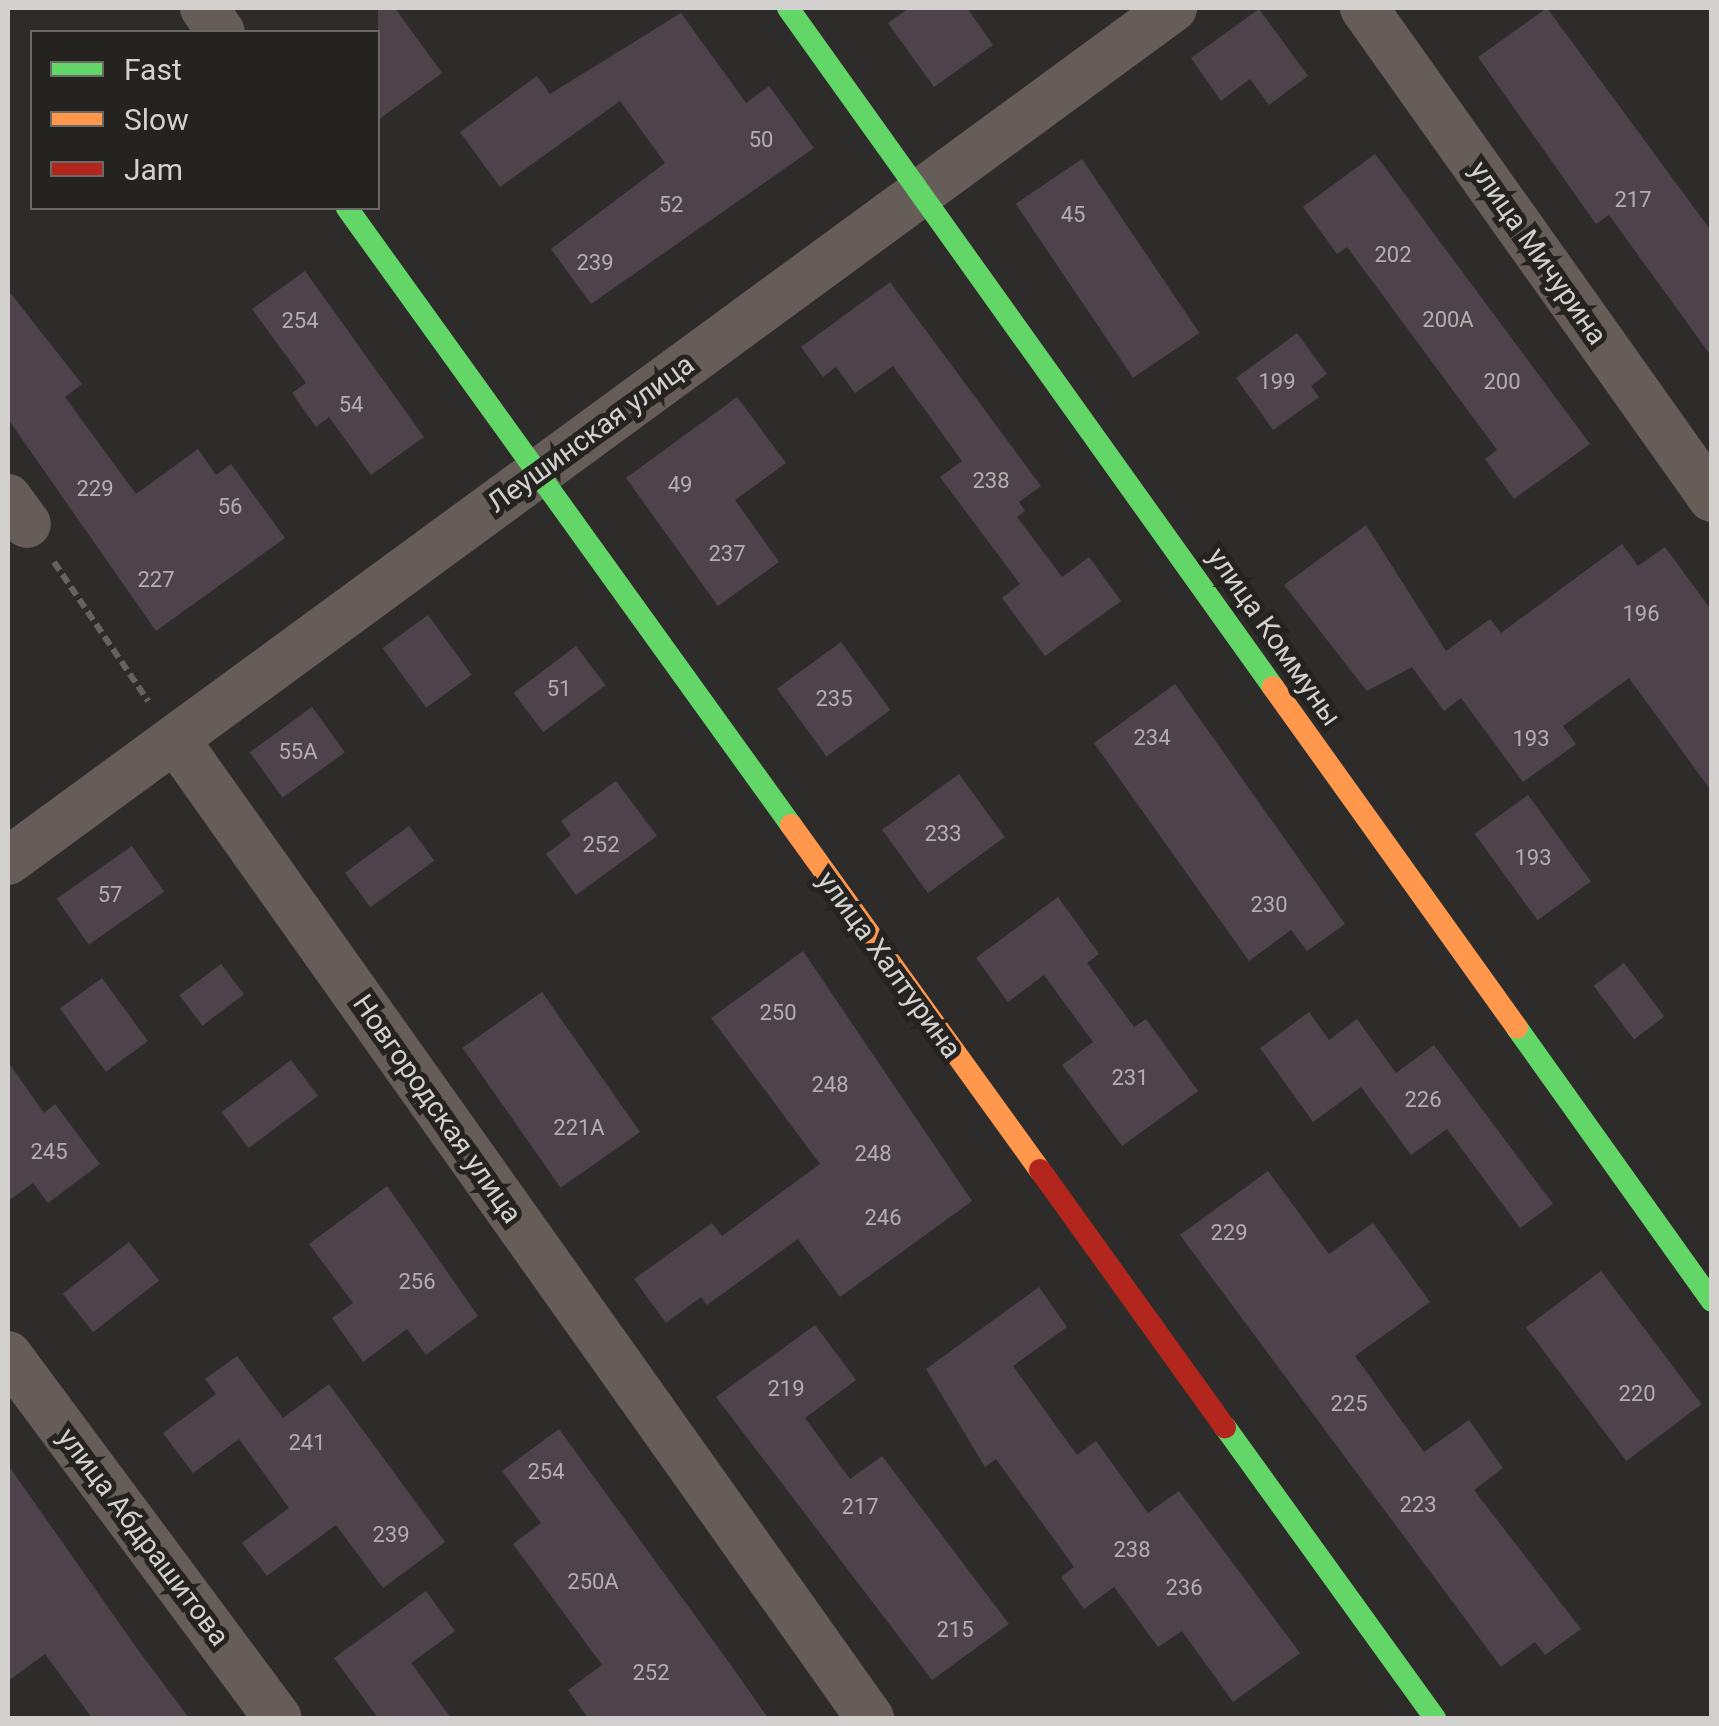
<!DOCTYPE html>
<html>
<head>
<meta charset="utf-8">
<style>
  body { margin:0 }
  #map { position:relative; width:1719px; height:1726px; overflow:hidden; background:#2e2c2a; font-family:Roboto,sans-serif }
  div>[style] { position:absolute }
  .building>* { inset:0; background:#4e434b; transform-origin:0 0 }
  .path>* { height:6px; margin-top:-3px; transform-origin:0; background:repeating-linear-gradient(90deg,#68625e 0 10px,transparent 0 15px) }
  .street>* { height:48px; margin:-24px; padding:0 24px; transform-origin:24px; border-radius:24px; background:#665c58 }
  .fast>* { height:22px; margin:-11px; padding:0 11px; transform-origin:11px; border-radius:11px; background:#63d668 }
  .slow>* { height:22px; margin:-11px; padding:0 11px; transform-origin:11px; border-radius:11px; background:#ff974d }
  .jam>* { height:22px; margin:-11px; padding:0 11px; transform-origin:11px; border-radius:11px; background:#b3261e }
  span { translate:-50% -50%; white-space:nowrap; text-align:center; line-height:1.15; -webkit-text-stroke:10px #252320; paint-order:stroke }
  .number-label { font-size:22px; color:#b2aeae }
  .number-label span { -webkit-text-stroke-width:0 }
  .street-label { font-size:28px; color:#d3d1cf }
  .frame { position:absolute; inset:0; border:10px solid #d3d1cf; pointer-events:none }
  .legend { position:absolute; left:30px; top:30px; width:350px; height:180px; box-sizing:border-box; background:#252320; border:2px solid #6b6966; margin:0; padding:12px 18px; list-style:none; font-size:30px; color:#d3d1cf }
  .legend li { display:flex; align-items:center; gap:20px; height:50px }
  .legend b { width:50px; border:2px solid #6b6966 }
</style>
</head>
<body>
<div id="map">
  <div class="building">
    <div style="clip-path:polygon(378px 8px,395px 8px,442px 73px,378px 120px)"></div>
    <div style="clip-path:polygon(909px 8px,967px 8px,993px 45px,934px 87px,888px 23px)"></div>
    <div style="clip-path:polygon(1547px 8px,1712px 232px,1712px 357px,1609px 215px,1596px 224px,1478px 57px)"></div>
    <div style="clip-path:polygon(1259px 9px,1308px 76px,1269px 105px,1250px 79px,1221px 101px,1191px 58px)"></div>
    <div style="clip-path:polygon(681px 13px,746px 103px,769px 86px,814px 148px,591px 304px,551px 249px,665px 163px,620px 101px,500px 187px,460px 132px,537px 76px,550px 94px)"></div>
    <div style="clip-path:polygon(1375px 154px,1590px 444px,1514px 499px,1485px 459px,1497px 450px,1347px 247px,1337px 254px,1303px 207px)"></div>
    <div style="left:1082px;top:159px;width:210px;height:80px;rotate:56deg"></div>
    <div style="clip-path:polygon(305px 271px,424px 437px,371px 475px,329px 417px,316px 427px,292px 393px,306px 383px,252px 309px)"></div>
    <div style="clip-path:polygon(890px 282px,1041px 486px,1019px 502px,1025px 511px,1017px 517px,1062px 577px,1089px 557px,1121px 601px,1045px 656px,1002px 598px,1020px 584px,940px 477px,962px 461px,893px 366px,855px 393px,836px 367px,823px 377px,801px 347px)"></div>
    <div style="clip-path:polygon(8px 290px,82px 384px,65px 397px,136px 494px,198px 449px,216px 475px,231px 464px,285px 538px,156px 631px,8px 419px)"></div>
    <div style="clip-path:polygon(1297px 333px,1327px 374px,1311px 386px,1319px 397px,1273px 430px,1236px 378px)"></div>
    <div style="clip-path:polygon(737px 397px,786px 463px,735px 500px,779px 562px,718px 606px,626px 478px)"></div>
    <div style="clip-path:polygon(1366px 525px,1446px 651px,1490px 619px,1501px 633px,1622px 544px,1638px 566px,1665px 547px,1712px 611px,1712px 792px,1629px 678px,1563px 726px,1576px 744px,1523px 782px,1461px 698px,1444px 711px,1412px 667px,1367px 691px,1284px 585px)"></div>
    <div style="left:428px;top:615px;width:74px;height:56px;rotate:54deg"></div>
    <div style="left:841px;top:642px;width:84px;height:79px;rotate:54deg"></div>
    <div style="left:576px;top:646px;width:49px;height:78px;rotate:53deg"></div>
    <div style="clip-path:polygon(1175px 684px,1345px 924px,1307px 951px,1291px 930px,1249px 961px,1094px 743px)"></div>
    <div style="left:312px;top:707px;width:56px;height:77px;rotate:54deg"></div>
    <div style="left:959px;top:774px;width:78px;height:95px;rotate:54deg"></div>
    <div style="clip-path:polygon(616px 781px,657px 836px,576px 895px,546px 854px,571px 835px,561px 821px)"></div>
    <div style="left:1528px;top:795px;width:107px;height:66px;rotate:54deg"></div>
    <div style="left:409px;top:826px;width:43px;height:79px;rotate:54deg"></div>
    <div style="left:132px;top:846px;width:56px;height:92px;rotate:55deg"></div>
    <div style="clip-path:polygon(1058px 897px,1099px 954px,1087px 963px,1134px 1027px,1146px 1019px,1198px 1091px,1122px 1146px,1062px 1065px,1093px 1042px,1044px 975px,1008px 1002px,976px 958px)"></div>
    <div style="clip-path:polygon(803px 951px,972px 1201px,840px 1297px,798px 1239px,707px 1305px,701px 1297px,666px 1323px,634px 1279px,712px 1223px,722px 1236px,820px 1164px,711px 1018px)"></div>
    <div style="left:1624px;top:963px;width:67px;height:38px;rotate:53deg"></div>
    <div style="left:221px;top:964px;width:38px;height:52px;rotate:53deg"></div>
    <div style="left:102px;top:978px;width:78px;height:52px;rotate:54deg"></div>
    <div style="left:542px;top:992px;width:171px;height:97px;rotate:55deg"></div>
    <div style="clip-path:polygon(1309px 1012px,1329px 1040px,1357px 1019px,1396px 1073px,1434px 1045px,1553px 1204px,1520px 1228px,1447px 1129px,1411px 1155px,1361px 1087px,1313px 1122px,1260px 1048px)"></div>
    <div style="left:291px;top:1060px;width:45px;height:87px;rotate:53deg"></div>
    <div style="clip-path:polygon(8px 1062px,44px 1113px,55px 1104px,100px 1164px,48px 1203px,33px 1183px,8px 1201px)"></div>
    <div style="clip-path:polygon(1268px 1171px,1329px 1254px,1373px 1223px,1430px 1302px,1355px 1356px,1424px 1452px,1469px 1420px,1503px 1468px,1474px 1490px,1581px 1629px,1545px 1655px,1535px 1642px,1501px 1667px,1180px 1235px)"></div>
    <div style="clip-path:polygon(387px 1186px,478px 1316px,426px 1355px,407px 1329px,363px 1362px,332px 1318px,353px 1303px,309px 1244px)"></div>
    <div style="left:129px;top:1242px;width:49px;height:84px;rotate:52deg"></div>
    <div style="left:1601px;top:1271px;width:167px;height:94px;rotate:53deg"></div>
    <div style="clip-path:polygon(1039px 1287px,1067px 1327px,1013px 1366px,1077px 1455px,1096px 1441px,1148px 1513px,1179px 1491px,1300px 1653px,1233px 1702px,1182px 1631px,1158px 1647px,1114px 1587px,1084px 1609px,1061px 1577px,1074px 1567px,996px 1459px,985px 1467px,926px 1369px)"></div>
    <div style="clip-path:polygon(815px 1325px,856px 1380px,805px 1418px,850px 1479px,882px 1456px,1009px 1624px,932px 1680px,716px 1397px)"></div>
    <div style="clip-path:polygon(237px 1356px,283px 1418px,329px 1384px,445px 1542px,383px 1588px,336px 1525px,267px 1576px,242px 1543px,289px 1508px,239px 1439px,193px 1473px,163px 1433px,216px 1394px,205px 1379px)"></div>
    <div style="clip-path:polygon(559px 1429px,728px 1661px,768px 1718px,588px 1718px,568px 1690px,602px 1665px,513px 1544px,541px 1523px,502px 1471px)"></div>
    <div style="clip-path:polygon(8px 1465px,136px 1647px,189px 1718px,92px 1718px,45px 1654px,8px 1681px)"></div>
    <div style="clip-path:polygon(426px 1591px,455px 1631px,411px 1663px,451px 1718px,378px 1718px,334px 1658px)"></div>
  </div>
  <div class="path">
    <div style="left:54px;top:562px;width:168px;rotate:55.9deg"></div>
  </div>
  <div class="street">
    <div style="left:204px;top:8px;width:29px;rotate:55deg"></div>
    <div style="left:1364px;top:8px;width:601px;rotate:54.62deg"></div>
    <div style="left:8px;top:498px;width:32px;rotate:54deg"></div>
    <div style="left:175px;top:739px;width:1201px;rotate:54.63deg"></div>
    <div style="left:8px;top:861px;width:1444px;rotate:-36.21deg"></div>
    <div style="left:8px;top:1355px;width:452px;rotate:53.4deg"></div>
  </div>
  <div class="fast">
    <div style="left:788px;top:8px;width:834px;rotate:54.46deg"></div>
    <div style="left:347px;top:208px;width:760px;rotate:54.26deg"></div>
    <div style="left:1517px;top:1028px;width:335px;rotate:54.5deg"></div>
    <div style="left:1225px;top:1427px;width:359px;rotate:54.2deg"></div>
  </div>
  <div class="slow">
    <div style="left:1273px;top:687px;width:419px;rotate:54.4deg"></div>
    <div style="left:791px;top:825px;width:425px;rotate:54.2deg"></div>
  </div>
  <div class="jam">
    <div style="left:1040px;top:1170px;width:317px;rotate:54.3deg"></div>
  </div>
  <div class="number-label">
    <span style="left:761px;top:140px">50</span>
    <span style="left:1633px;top:200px">217</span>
    <span style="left:671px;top:205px">52</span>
    <span style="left:1073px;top:215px">45</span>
    <span style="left:1393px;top:255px">202</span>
    <span style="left:595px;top:263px">239</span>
    <span style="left:1448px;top:320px">200А</span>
    <span style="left:300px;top:321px">254</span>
    <span style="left:1277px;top:382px">199</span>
    <span style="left:1502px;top:382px">200</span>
    <span style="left:351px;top:405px">54</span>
    <span style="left:991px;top:481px">238</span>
    <span style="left:680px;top:485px">49</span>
    <span style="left:95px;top:489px">229</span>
    <span style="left:230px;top:507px">56</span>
    <span style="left:727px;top:554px">237</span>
    <span style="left:156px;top:580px">227</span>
    <span style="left:1641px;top:614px">196</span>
    <span style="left:559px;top:689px">51</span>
    <span style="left:834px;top:699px">235</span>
    <span style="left:1152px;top:738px">234</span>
    <span style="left:1531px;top:739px">193</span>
    <span style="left:298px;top:752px">55А</span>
    <span style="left:943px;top:834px">233</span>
    <span style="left:601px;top:845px">252</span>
    <span style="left:1533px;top:858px">193</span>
    <span style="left:110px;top:895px">57</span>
    <span style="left:1269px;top:905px">230</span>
    <span style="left:778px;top:1013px">250</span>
    <span style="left:1130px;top:1078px">231</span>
    <span style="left:830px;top:1085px">248</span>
    <span style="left:1423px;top:1100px">226</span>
    <span style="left:579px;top:1128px">221А</span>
    <span style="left:49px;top:1152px">245</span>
    <span style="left:873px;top:1154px">248</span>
    <span style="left:883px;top:1218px">246</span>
    <span style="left:1229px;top:1233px">229</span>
    <span style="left:417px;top:1282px">256</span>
    <span style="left:786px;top:1389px">219</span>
    <span style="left:1637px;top:1394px">220</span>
    <span style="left:1349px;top:1404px">225</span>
    <span style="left:307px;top:1443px">241</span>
    <span style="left:546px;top:1472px">254</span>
    <span style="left:1418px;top:1505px">223</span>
    <span style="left:860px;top:1507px">217</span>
    <span style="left:391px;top:1535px">239</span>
    <span style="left:1132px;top:1550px">238</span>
    <span style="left:593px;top:1582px">250А</span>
    <span style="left:1184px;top:1588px">236</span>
    <span style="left:955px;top:1630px">215</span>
    <span style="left:651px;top:1673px">252</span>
  </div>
  <div class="street-label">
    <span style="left:1538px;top:253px;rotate:55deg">улица Мичурина</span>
    <span style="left:591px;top:434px;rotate:-36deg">Леушинская улица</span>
    <span style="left:1274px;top:637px;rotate:55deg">улица Коммуны</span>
    <span style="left:889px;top:965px;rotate:54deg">улица Халтурина</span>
    <span style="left:437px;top:1109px;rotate:55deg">Новгородская улица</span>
    <span style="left:143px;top:1537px;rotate:53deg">улица Абдрашитова</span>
  </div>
  <div class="frame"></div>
  <ul class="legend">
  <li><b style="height:12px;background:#63d668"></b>Fast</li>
  <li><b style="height:12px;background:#ff974d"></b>Slow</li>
  <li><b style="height:12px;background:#b3261e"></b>Jam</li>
  </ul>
</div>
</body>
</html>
